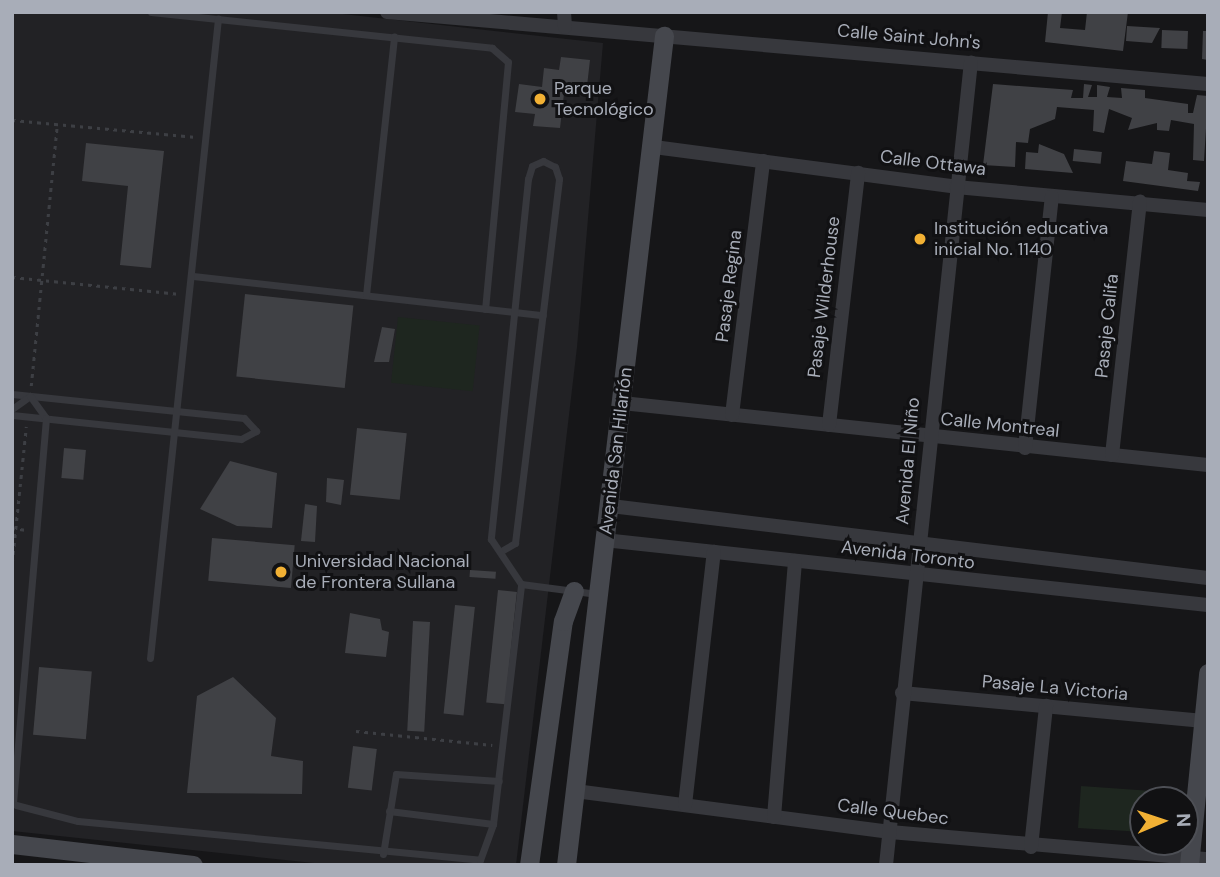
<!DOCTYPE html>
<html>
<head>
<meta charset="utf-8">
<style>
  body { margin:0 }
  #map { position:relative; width:1220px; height:877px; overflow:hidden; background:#161618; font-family:"DM Sans",sans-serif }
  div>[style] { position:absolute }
  .built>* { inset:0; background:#222225 }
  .green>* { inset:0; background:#1e261f; transform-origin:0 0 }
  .building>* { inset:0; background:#404145; transform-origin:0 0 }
  .path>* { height:2.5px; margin-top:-1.25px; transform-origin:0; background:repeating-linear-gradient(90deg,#3d3f44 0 3.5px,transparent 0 8.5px) }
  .lane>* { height:7px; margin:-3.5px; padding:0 3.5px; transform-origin:3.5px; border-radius:3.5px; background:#37383d }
  .street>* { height:14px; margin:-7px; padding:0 7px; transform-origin:7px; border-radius:7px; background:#37383d }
  .secondary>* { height:19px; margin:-9.5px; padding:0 9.5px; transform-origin:9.5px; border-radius:9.5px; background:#45474d }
  .dots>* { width:19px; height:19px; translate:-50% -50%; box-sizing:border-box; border:4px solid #111113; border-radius:50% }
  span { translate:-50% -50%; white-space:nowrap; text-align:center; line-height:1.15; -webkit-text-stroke:6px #111113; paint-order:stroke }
  .street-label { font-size:18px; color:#a8adb8 }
  .poi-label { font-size:18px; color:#a8adb8 }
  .left { translate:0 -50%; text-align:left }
  .frame { position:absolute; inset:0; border:14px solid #a8adb8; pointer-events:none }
  .north { position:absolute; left:1129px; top:786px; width:70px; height:70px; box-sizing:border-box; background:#111113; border:2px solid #4d4f55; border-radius:50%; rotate:88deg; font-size:19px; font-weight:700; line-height:28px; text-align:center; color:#a8adb8 }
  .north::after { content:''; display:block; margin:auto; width:24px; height:32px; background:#f2b134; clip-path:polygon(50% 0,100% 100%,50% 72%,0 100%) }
</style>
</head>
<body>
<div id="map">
  <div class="built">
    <div style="clip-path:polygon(12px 12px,325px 12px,603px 43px,577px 347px,516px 865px,333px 865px,12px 831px)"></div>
  </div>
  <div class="green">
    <div style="left:398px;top:317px;width:82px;height:66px;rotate:6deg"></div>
    <div style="clip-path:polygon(1081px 786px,1152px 791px,1151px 800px,1143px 800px,1143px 832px,1078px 828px)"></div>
  </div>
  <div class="building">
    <div style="clip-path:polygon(1048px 12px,1062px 12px,1060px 28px,1085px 30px,1087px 12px,1128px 12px,1123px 51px,1045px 42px)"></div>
    <div style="clip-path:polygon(1127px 26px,1160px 28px,1152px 43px,1126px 41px)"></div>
    <div style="left:1162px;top:30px;width:26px;height:18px;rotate:2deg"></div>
    <div style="clip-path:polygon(1203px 31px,1208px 31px,1208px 60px,1202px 59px)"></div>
    <div style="clip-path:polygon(561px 57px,590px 60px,587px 86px,565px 85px,560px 128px,533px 126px,535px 114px,515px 112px,519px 84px,542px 87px,544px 68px,559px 70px)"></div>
    <div style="clip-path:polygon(993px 84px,1073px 90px,1071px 98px,1083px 98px,1084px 84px,1092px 85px,1088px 97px,1097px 97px,1097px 85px,1110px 87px,1107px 97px,1122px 98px,1121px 88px,1145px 90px,1145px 98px,1188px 104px,1188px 113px,1193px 113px,1197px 95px,1208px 96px,1204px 161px,1193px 160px,1194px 124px,1171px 120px,1169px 131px,1157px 130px,1157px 123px,1128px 130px,1132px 118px,1109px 109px,1104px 133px,1093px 131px,1094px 110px,1057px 107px,1055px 119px,1030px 129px,1028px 143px,1016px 142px,1015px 167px,983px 165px)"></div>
    <div style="clip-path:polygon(86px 143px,164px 151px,151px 268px,120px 265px,128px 186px,82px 181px)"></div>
    <div style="clip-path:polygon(1039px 144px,1064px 154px,1073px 173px,1025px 169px,1026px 152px,1038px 153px)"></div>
    <div style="left:1074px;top:149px;width:28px;height:12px;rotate:6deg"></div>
    <div style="clip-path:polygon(1154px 151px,1170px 153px,1168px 170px,1188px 173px,1187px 181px,1200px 182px,1198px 191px,1123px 181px,1126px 161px,1152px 164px)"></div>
    <div style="left:245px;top:294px;width:109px;height:83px;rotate:6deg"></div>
    <div style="clip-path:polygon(382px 327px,395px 329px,389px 362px,374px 362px)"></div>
    <div style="left:357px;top:428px;width:50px;height:67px;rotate:6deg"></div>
    <div style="left:64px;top:448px;width:22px;height:30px;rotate:5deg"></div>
    <div style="clip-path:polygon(230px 461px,277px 473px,272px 528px,237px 526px,200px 509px)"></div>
    <div style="clip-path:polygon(327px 478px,344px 480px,341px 505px,326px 502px)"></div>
    <div style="clip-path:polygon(305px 504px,317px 506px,315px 542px,301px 541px)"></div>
    <div style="left:212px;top:538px;width:83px;height:43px;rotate:5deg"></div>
    <div style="left:470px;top:570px;width:26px;height:7px;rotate:4deg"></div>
    <div style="left:498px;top:590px;width:19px;height:113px;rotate:6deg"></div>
    <div style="left:455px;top:605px;width:20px;height:109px;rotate:6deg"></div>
    <div style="clip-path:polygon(350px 613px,380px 619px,382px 630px,389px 632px,386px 657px,345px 653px)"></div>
    <div style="left:413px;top:621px;width:17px;height:110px;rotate:3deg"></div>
    <div style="left:39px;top:667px;width:53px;height:68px;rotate:5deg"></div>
    <div style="clip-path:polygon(233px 677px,276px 718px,271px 756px,303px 761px,302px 794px,187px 793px,197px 696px)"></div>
    <div style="left:353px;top:746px;width:24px;height:42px;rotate:7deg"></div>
  </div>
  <div class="path">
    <div style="left:12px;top:120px;width:185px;rotate:5.3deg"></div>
    <div style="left:12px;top:277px;width:169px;rotate:5.8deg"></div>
    <div style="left:31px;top:386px;width:263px;rotate:-84.3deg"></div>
    <div style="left:12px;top:528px;width:15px;rotate:8deg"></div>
    <div style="left:12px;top:563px;width:137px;rotate:-84.1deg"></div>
    <div style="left:356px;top:731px;width:137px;rotate:5.9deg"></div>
  </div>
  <div class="lane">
    <div style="left:151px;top:12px;width:343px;rotate:6deg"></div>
    <div style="left:492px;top:48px;width:21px;rotate:41deg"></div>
    <div style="left:508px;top:62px;width:248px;rotate:95.3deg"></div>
    <div style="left:193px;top:276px;width:352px;rotate:6.4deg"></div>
    <div style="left:366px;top:295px;width:260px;rotate:-83.8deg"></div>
    <div style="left:12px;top:394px;width:233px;rotate:5.9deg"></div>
    <div style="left:244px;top:418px;width:18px;rotate:47deg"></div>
    <div style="left:256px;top:431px;width:17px;rotate:152deg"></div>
    <div style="left:241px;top:439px;width:230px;rotate:-174deg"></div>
    <div style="left:12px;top:409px;width:22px;rotate:-36deg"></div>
    <div style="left:30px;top:396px;width:27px;rotate:54deg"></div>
    <div style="left:46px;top:418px;width:387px;rotate:94.9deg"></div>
    <div style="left:503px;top:550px;width:14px;rotate:-30deg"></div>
    <div style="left:515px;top:543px;width:367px;rotate:-83.1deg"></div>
    <div style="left:559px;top:179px;width:13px;rotate:-108deg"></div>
    <div style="left:555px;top:167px;width:13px;rotate:-153deg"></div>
    <div style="left:543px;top:161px;width:12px;rotate:156deg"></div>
    <div style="left:532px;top:166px;width:14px;rotate:107deg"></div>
    <div style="left:528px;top:179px;width:362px;rotate:95.9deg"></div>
    <div style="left:491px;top:539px;width:54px;rotate:56.3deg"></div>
    <div style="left:521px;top:584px;width:77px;rotate:7.5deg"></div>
    <div style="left:150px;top:658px;width:643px;rotate:-83.93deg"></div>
    <div style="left:16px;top:805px;width:64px;rotate:14.5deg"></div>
    <div style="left:78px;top:821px;width:404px;rotate:5.5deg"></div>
    <div style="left:480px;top:860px;width:38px;rotate:-70deg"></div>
    <div style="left:493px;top:824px;width:242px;rotate:-83.3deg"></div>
    <div style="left:389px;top:811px;width:105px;rotate:7.1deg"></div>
    <div style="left:383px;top:854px;width:81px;rotate:-80.8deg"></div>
    <div style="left:396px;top:774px;width:103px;rotate:3.9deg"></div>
  </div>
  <div class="street">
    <div style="left:387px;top:12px;width:824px;rotate:5.01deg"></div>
    <div style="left:564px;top:12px;width:15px;rotate:86deg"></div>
    <div style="left:654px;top:147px;width:305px;rotate:7.5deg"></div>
    <div style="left:956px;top:187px;width:253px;rotate:5.2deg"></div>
    <div style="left:622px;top:403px;width:589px;rotate:6.04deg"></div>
    <div style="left:732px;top:415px;width:256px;rotate:-83deg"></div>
    <div style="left:829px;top:425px;width:254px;rotate:-83.4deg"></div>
    <div style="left:1025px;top:448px;width:253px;rotate:-83.9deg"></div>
    <div style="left:1112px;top:455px;width:255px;rotate:-83.7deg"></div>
    <div style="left:611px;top:506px;width:601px;rotate:6.88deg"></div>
    <div style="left:604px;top:540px;width:607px;rotate:6.14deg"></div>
    <div style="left:902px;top:693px;width:303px;rotate:5.3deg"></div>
    <div style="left:575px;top:791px;width:318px;rotate:7.4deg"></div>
    <div style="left:890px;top:832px;width:319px;rotate:4.9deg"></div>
    <div style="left:685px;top:805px;width:255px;rotate:-83.5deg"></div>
    <div style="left:774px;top:817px;width:257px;rotate:-85.3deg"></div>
    <div style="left:1031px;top:847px;width:142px;rotate:-83.9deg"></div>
    <div style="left:886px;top:865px;width:807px;rotate:-83.96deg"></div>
  </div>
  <div class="secondary">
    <div style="left:12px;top:844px;width:182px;rotate:6.6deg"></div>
    <div style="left:529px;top:865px;width:246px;rotate:-82.1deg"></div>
    <div style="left:563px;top:621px;width:32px;rotate:-70deg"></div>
    <div style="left:566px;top:865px;width:835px;rotate:-83.26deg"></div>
    <div style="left:1189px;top:865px;width:193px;rotate:-84.3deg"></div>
  </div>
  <div class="dots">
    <div style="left:540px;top:99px;background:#f2b134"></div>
    <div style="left:920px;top:239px;background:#f2b134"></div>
    <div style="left:281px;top:572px;background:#f2b134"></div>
  </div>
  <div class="street-label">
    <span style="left:909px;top:37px;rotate:5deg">Calle Saint John's</span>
    <span style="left:933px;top:163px;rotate:7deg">Calle Ottawa</span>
    <span style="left:729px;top:286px;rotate:-83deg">Pasaje Regina</span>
    <span style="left:824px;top:297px;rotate:-83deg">Pasaje Wilderhouse</span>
    <span style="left:1107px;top:326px;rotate:-84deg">Pasaje Califa</span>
    <span style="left:1000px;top:425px;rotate:6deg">Calle Montreal</span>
    <span style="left:616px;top:451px;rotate:-83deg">Avenida San Hilarión</span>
    <span style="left:908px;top:461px;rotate:-85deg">Avenida El Niño</span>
    <span style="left:908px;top:555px;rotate:7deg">Avenida Toronto</span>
    <span style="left:1055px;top:688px;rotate:5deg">Pasaje La Victoria</span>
    <span style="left:893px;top:812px;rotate:7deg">Calle Quebec</span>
  </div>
  <div class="poi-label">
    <span class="left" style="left:554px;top:99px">Parque<br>Tecnológico</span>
    <span class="left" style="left:934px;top:239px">Institución educativa<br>inicial No. 1140</span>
    <span class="left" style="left:295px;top:572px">Universidad Nacional<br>de Frontera Sullana</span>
  </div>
  <div class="frame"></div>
  <div class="north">N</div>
</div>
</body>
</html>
